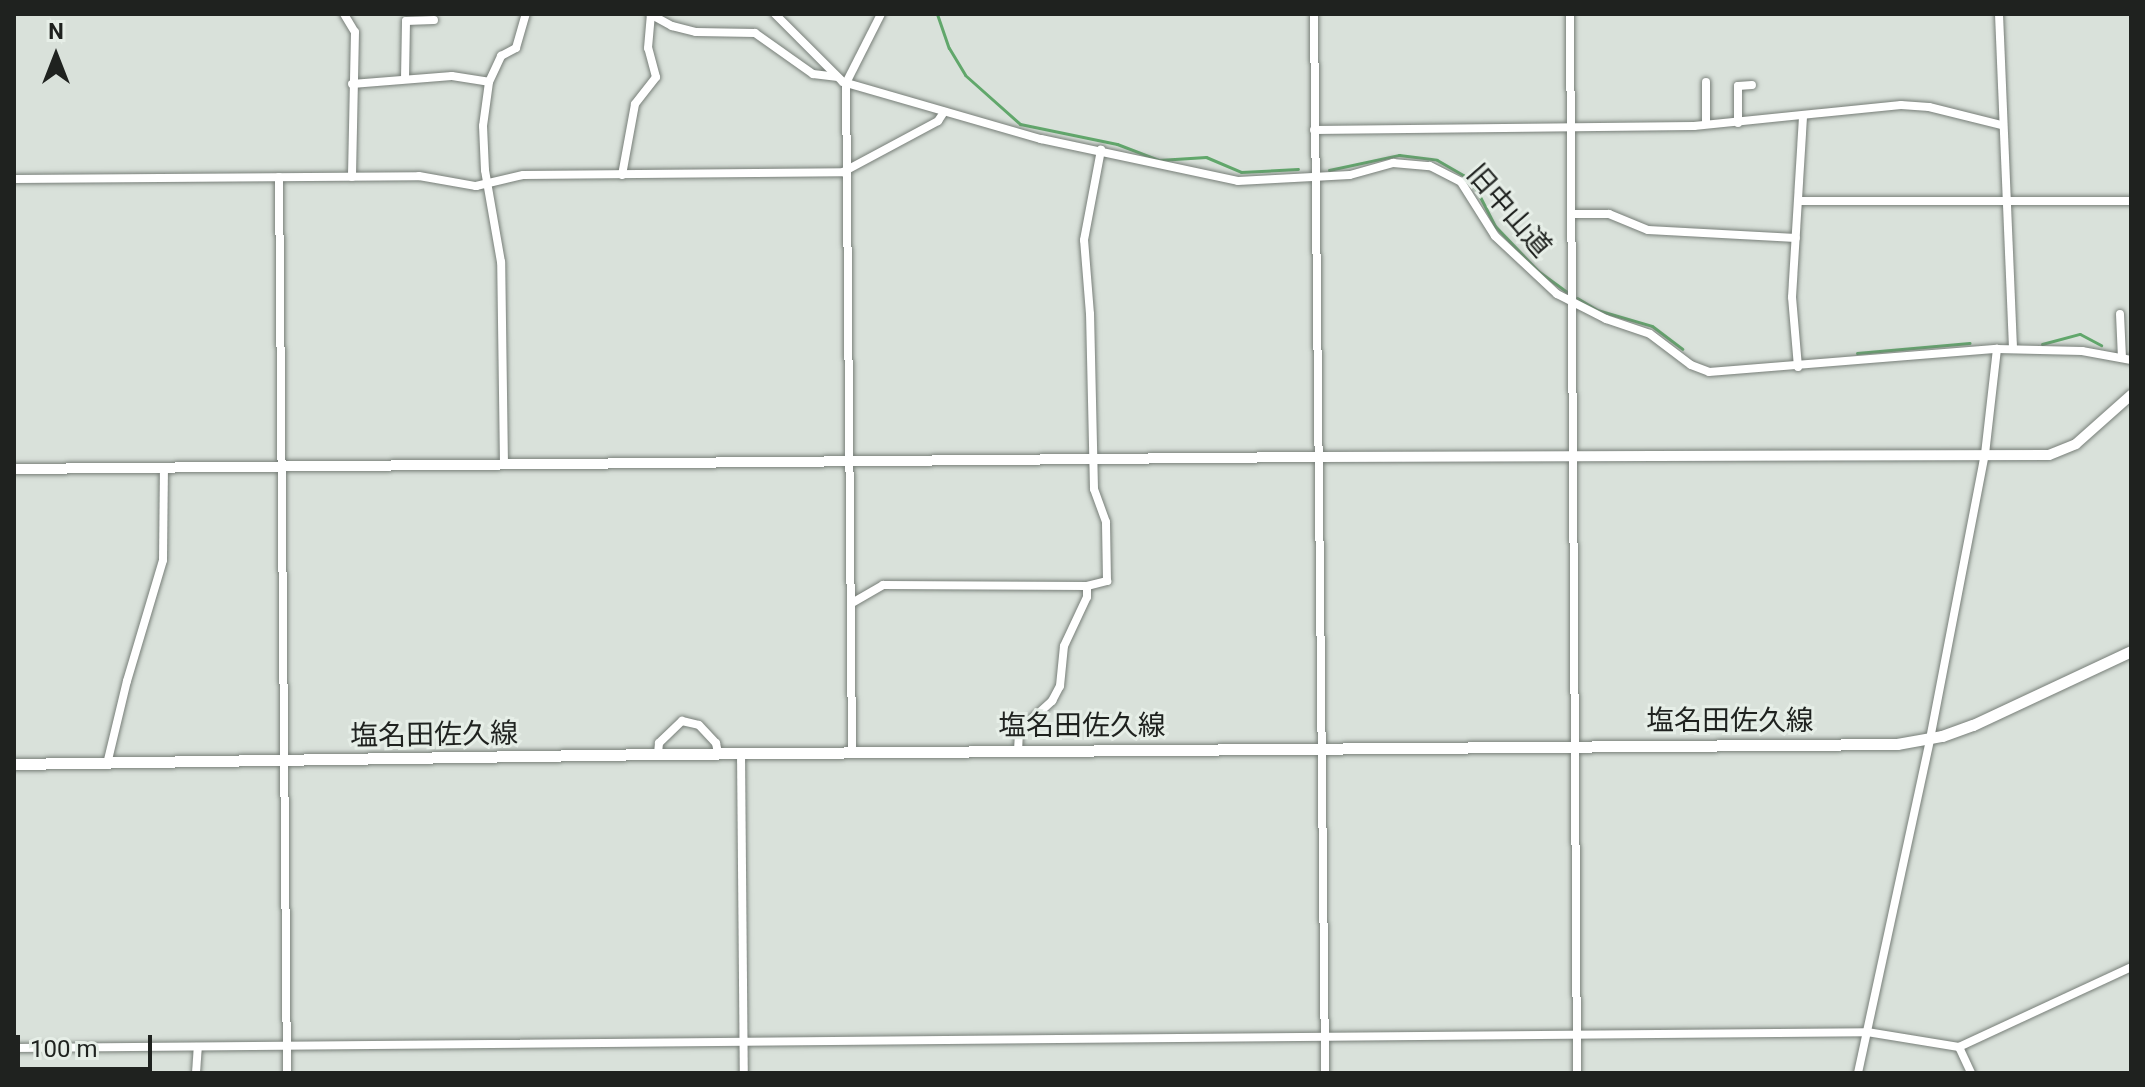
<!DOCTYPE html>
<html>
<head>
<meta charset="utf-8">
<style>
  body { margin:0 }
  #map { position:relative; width:2145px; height:1087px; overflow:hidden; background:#d9e1da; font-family:Roboto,"Noto Sans JP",sans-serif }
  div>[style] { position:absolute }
  .stream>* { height:3px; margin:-1.5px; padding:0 1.5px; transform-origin:1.5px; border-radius:1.5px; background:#61a76b }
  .roads { filter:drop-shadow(0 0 2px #777e78) drop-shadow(0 0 2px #777e78) }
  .minor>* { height:8px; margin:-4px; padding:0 4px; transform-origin:4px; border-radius:4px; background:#fff }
  .tertiary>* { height:10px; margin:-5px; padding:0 5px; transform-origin:5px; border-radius:5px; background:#fff }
  .secondary>* { height:11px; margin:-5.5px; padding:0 5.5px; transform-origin:5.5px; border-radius:5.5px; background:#fff }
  span { translate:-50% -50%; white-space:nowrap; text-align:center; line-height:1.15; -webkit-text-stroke:6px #e6eee7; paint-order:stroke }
  .street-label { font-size:28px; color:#1f221f }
  .frame { position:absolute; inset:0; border:16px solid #1f221f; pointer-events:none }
  .north { position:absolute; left:16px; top:16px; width:80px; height:80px; -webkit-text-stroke:6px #e6eee7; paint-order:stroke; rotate:0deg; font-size:22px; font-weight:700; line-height:32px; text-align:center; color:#1f221f }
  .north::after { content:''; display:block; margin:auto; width:28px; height:36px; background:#1f221f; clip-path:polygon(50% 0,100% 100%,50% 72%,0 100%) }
  .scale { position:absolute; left:16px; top:1035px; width:136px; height:36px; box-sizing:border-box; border:4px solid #1f221f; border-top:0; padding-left:10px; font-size:24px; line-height:28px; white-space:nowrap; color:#1f221f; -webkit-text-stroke:6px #e6eee7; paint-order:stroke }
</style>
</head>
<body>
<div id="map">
  <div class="stream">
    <div style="left:937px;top:14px;width:36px;rotate:71deg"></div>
    <div style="left:949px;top:48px;width:31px;rotate:59deg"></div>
    <div style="left:965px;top:75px;width:74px;rotate:41.7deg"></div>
    <div style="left:1020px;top:124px;width:99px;rotate:11.7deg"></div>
    <div style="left:1117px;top:144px;width:45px;rotate:20.9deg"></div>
    <div style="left:1159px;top:160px;width:47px;rotate:-3.7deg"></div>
    <div style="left:1206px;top:157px;width:38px;rotate:23deg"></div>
    <div style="left:1241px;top:172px;width:57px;rotate:-3deg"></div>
    <div style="left:1329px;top:170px;width:72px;rotate:-12.1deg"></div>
    <div style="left:1399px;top:155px;width:38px;rotate:7deg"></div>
    <div style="left:1437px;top:160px;width:30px;rotate:30deg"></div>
    <div style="left:1463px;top:175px;width:19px;rotate:47deg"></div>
    <div style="left:1476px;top:189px;width:42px;rotate:62.8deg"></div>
    <div style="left:1495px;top:226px;width:62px;rotate:46.3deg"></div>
    <div style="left:1538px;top:271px;width:36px;rotate:36deg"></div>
    <div style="left:1577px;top:298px;width:23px;rotate:31deg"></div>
    <div style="left:1597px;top:310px;width:57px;rotate:16.2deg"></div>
    <div style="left:1652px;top:326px;width:38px;rotate:37deg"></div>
    <div style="left:2042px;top:344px;width:39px;rotate:-15deg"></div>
    <div style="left:2080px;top:334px;width:24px;rotate:28deg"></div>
    <div style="left:1857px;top:353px;width:113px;rotate:-5.1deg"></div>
  </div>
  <div class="roads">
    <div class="minor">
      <div style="left:344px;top:14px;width:21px;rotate:59deg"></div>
      <div style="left:355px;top:32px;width:145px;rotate:91.2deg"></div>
      <div style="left:650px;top:14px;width:25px;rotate:29deg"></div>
      <div style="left:672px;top:26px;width:25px;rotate:14deg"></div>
      <div style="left:696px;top:32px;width:59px;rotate:1deg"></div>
      <div style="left:755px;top:33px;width:71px;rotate:35.3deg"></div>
      <div style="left:813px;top:74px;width:23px;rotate:7deg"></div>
      <div style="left:775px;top:14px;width:96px;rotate:45deg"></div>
      <div style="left:843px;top:82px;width:206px;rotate:16.1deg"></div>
      <div style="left:1041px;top:139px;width:201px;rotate:12deg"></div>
      <div style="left:1238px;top:181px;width:112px;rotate:-3.1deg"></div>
      <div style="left:1350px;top:175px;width:45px;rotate:-15.6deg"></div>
      <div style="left:1393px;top:163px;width:37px;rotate:5deg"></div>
      <div style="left:1430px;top:166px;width:35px;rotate:27deg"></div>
      <div style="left:1461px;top:182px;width:64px;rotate:57.8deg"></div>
      <div style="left:1495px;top:236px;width:85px;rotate:43.1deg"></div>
      <div style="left:1557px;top:294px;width:55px;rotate:27deg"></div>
      <div style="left:1606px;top:319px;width:46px;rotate:18.8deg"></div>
      <div style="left:1650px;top:334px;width:51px;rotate:37.1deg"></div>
      <div style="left:1691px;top:365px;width:19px;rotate:21deg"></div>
      <div style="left:1709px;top:372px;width:289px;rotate:-4.6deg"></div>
      <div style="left:1997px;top:349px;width:85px;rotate:1.3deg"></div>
      <div style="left:2082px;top:351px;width:50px;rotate:10.4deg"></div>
      <div style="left:1314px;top:14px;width:1059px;rotate:89.4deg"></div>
      <div style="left:1570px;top:14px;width:1059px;rotate:89.62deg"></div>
      <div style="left:1999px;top:14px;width:334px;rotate:87.6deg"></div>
      <div style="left:405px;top:79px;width:58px;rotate:-89deg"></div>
      <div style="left:406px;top:21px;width:28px;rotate:-2deg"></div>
      <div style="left:1706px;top:82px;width:42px;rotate:90deg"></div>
      <div style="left:352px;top:84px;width:100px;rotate:-4.6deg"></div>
      <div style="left:452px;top:76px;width:37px;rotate:9deg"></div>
      <div style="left:1738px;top:123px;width:37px;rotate:-90deg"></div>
      <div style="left:1738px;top:86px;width:14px;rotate:-4deg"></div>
      <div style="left:1314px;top:130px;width:380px;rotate:-0.6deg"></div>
      <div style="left:1694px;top:126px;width:208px;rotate:-5.8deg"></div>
      <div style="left:1901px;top:105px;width:28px;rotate:4deg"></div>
      <div style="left:1929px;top:107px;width:75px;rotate:13.9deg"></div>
      <div style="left:622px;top:175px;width:72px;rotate:-79.6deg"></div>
      <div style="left:635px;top:104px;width:34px;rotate:-52deg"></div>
      <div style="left:656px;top:77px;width:30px;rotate:-105deg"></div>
      <div style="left:648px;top:48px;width:34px;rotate:-85deg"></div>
      <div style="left:279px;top:177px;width:896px;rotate:89.49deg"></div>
      <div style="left:14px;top:179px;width:405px;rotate:-0.4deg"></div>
      <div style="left:419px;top:176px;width:58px;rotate:10deg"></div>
      <div style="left:476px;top:186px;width:48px;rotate:-13.2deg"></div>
      <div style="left:523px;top:175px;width:320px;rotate:-0.5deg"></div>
      <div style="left:843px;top:172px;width:108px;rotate:-28.2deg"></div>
      <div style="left:938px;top:121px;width:11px;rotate:-56deg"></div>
      <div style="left:1800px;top:201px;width:331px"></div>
      <div style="left:1572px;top:214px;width:37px"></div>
      <div style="left:1609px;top:214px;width:42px;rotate:22.3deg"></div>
      <div style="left:1648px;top:230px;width:148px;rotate:3.1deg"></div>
      <div style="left:2120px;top:314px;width:44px;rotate:87.4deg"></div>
      <div style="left:1798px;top:367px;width:70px;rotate:-94.9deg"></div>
      <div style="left:1792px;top:297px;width:180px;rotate:-86.5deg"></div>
      <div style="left:504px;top:465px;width:203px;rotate:-90.8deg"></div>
      <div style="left:501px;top:262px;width:93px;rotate:-99.9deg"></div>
      <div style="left:485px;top:170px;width:44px;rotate:-92.6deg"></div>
      <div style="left:483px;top:126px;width:44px;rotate:-82.2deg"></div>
      <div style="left:489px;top:82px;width:29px;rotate:-65deg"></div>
      <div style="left:501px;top:56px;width:17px;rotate:-28deg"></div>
      <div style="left:516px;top:48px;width:35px;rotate:-74deg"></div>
      <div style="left:852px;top:603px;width:36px;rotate:-30deg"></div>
      <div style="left:883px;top:585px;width:204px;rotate:0.3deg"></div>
      <div style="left:1018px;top:751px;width:20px;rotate:-87deg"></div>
      <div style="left:1019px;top:731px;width:45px;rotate:-42.3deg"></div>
      <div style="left:1052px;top:701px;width:17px;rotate:-62deg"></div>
      <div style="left:1060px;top:686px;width:40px;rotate:-84.3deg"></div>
      <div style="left:1064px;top:646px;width:54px;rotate:-64.9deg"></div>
      <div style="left:1087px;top:597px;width:11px;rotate:-90deg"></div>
      <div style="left:1087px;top:586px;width:21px;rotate:-14deg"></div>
      <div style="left:1107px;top:581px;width:59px;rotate:-91deg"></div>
      <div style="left:1106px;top:522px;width:35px;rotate:-110deg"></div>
      <div style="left:1094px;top:489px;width:175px;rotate:-91.3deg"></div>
      <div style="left:1090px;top:314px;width:74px;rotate:-94.6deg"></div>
      <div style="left:1084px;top:240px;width:92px;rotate:-79.3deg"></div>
      <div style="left:852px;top:752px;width:669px;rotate:-90.51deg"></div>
      <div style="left:846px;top:83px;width:77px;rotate:-63.1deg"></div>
      <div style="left:741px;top:753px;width:320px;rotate:89.5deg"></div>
      <div style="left:658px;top:754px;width:11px;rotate:-85deg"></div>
      <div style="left:659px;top:743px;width:32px;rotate:-44deg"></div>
      <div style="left:682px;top:721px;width:17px;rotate:13deg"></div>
      <div style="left:699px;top:725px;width:25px;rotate:47deg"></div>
      <div style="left:716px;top:743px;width:10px;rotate:79deg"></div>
      <div style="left:107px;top:764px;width:85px;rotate:-76.5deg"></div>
      <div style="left:127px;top:681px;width:126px;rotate:-73.4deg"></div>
      <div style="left:163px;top:560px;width:92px;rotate:-89.4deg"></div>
      <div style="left:1959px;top:1047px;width:29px;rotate:65deg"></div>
      <div style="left:14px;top:1048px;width:1853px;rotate:-0.49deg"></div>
      <div style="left:1867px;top:1032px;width:93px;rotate:9.3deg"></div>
      <div style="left:1959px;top:1047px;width:190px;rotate:-24.9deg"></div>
      <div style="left:196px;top:1073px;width:26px;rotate:-86deg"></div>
      <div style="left:1858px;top:1073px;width:342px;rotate:-77.8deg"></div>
      <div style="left:1930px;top:739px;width:290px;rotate:-79.1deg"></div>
      <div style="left:1985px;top:454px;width:106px;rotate:-83.5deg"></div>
    </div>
    <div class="tertiary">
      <div style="left:14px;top:469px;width:1304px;rotate:-0.53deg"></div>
      <div style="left:1318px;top:457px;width:731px;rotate:-0.16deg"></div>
      <div style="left:2049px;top:455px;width:29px;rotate:-22deg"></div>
      <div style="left:2076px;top:444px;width:74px;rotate:-41.7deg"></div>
    </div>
    <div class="secondary">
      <div style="left:14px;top:764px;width:644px;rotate:-0.89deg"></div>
      <div style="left:658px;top:754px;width:1239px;rotate:-0.46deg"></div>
      <div style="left:1897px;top:744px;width:46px;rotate:-10.1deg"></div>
      <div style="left:1942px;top:736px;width:33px;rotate:-20deg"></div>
      <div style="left:1973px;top:725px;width:174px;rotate:-25.1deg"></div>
    </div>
  </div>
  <div class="street-label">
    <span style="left:1509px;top:211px;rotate:49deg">旧中山道</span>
    <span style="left:1730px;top:721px">塩名田佐久線</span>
    <span style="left:1082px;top:726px">塩名田佐久線</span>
    <span style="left:434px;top:735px;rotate:-1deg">塩名田佐久線</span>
  </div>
  <div class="frame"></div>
  <div class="north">N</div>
  <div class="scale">100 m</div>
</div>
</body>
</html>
